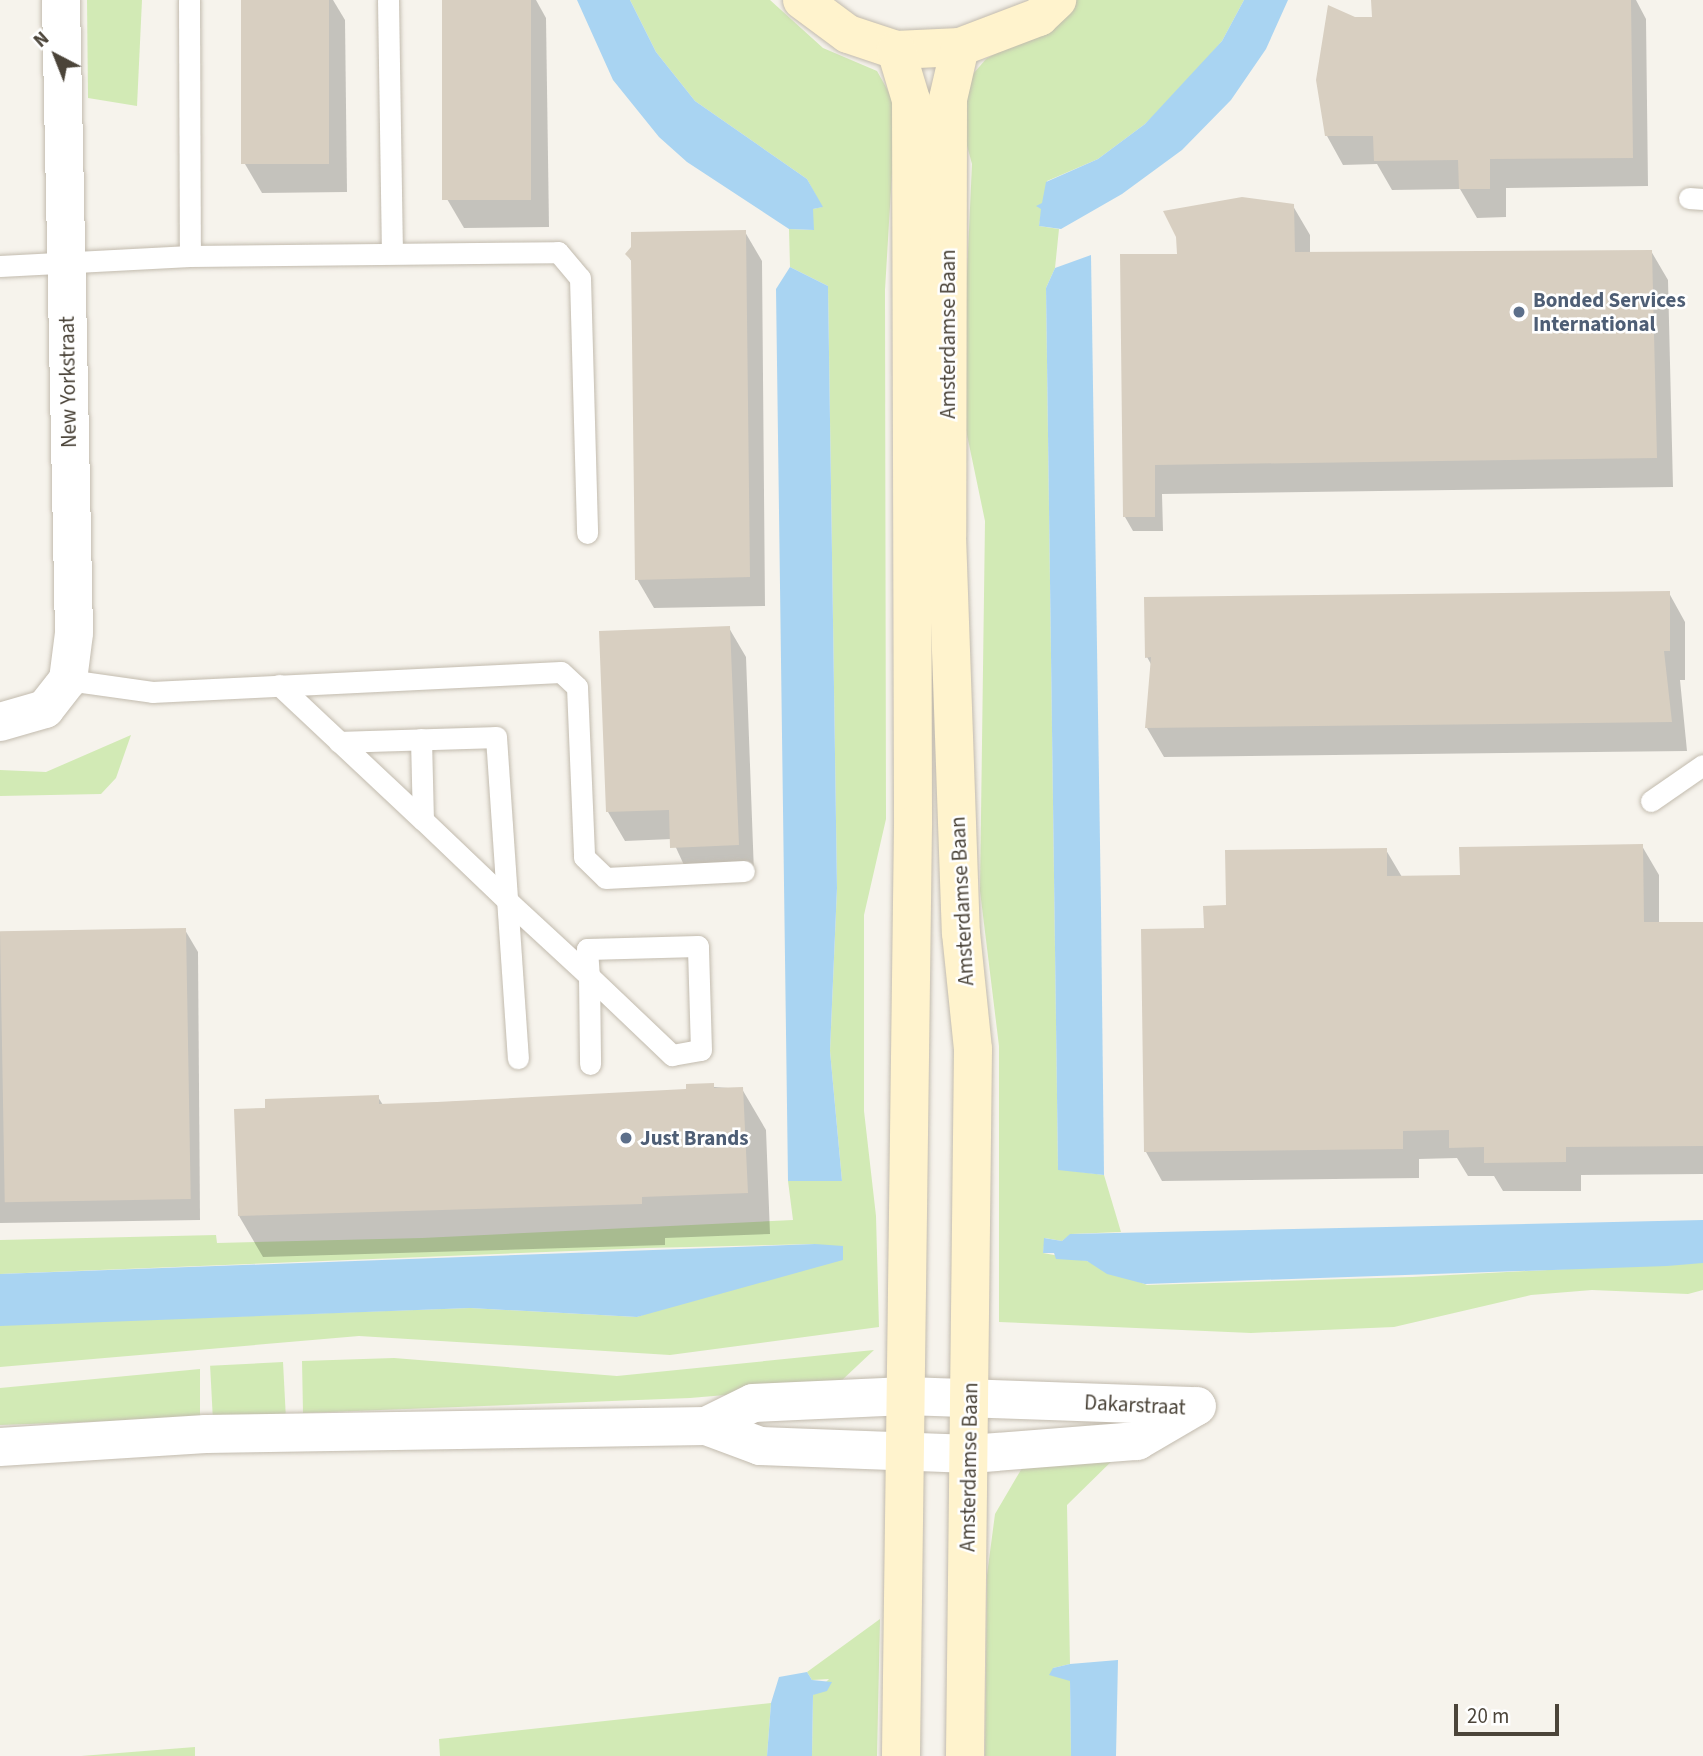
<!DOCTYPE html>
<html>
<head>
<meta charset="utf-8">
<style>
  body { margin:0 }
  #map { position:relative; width:1703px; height:1756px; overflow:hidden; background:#f6f3ec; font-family:"Source Sans 3",sans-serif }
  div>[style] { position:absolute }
  .green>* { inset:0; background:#d2eab5; transform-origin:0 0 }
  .water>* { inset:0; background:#a9d4f2 }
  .shadow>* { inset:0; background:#0003 }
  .building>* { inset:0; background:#d8cfc1; transform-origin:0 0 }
  .roads { filter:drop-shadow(0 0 2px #c2bbae) drop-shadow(0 0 2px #c2bbae) }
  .lane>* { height:21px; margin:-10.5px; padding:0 10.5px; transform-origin:10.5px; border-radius:10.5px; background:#fff }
  .street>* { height:38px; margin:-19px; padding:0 19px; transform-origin:19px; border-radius:19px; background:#fff }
  .secondary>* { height:38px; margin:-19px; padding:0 19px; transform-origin:19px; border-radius:19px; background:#fff3cd }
  .dots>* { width:19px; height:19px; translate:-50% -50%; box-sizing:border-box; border:4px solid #fff; border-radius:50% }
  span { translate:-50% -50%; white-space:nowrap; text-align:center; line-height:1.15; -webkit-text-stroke:5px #fff; paint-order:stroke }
  .service-label { font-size:21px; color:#4e5e75; font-weight:700 }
  .left { translate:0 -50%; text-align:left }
  .street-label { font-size:21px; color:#4b4439 }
  .north { position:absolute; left:21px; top:21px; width:70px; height:70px; -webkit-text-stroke:5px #fff; paint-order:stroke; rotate:318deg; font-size:19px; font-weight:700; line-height:28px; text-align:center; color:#4b4439 }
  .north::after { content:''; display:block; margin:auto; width:24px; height:32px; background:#4b4439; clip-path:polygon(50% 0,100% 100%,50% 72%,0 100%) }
  .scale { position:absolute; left:1454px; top:1704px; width:105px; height:32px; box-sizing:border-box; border:4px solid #4b4439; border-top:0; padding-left:9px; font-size:21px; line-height:24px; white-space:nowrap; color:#4b4439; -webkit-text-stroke:5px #fff; paint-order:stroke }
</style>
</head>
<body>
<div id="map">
  <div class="green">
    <div style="clip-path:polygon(87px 0,142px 0,137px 106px,88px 98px)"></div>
    <div style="clip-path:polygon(630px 0,770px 0,823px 48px,877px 71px,896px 105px,885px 290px,886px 819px,864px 915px,864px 1111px,876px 1216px,879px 1327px,670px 1355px,359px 1336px,0 1367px,0 1325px,470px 1308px,637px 1317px,825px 1248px,815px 1244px,647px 1248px,0 1274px,0 1240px,216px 1235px,217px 1243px,422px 1238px,793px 1220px,788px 1181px,842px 1181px,830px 1051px,837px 888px,828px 286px,790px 267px,789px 229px,813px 230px,813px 209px,822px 207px,807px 179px,695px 101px,656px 52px)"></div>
    <div style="clip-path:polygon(1068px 0,1244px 0,1222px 41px,1177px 93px,1145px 124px,1098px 159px,1047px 181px,1042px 209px,1039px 226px,1059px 229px,1055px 268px,1046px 288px,1058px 1169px,1104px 1175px,1121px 1232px,1071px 1234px,1062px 1241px,1045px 1238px,1043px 1253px,1087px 1261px,1147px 1285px,1412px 1277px,1703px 1262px,1703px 1290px,1688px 1294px,1592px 1290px,1531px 1295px,1394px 1327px,1251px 1333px,999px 1322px,999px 1046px,980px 891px,985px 521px,961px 406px,972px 164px,959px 116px,967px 81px,986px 59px,1014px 43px)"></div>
    <div style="clip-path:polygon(131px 735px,116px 778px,101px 794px,0 796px,0 770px,46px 772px)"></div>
    <div style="clip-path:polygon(874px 1350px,840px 1382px,807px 1388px,690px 1398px,303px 1413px,302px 1361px,394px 1358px,617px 1376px)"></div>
    <div style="left:283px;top:1362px;width:52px;height:73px;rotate:87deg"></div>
    <div style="clip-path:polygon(200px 1369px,200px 1418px,0 1425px,0 1388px)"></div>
    <div style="clip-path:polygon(1122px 1451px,1067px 1505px,1070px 1664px,1053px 1668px,1070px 1680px,1071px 1756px,985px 1756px,987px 1575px,995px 1514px,1022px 1468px)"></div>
    <div style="clip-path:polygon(880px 1619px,877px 1756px,812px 1756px,813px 1695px,829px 1679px,812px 1680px,807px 1672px)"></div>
    <div style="clip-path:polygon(771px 1703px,767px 1756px,440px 1756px,439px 1739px)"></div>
    <div style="clip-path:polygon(195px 1747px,195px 1756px,81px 1756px)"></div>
  </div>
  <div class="water">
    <div style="clip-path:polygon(577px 0,630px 0,656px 52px,695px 101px,807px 179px,823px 207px,813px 209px,814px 230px,789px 229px,687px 162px,659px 137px,613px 80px)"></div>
    <div style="clip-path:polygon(1244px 0,1288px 0,1266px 49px,1231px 100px,1182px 150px,1122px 194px,1061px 229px,1039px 226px,1041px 209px,1036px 206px,1042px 203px,1046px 182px,1098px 159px,1145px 124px,1222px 41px)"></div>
    <div style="clip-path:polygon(1091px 255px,1101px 909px,1104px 1175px,1058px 1170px,1046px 288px,1055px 268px)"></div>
    <div style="clip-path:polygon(790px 267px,828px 286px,837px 888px,830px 1051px,842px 1181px,788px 1181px,776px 289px)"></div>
    <div style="clip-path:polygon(1703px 1220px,1703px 1263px,1667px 1266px,1145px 1284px,1107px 1274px,1087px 1261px,1056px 1259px,1054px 1253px,1043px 1253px,1044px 1238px,1062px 1241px,1070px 1234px)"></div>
    <div style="clip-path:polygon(815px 1244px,843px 1246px,843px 1260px,637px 1317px,470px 1308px,0 1326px,0 1274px)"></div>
    <div style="clip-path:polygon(1118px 1660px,1116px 1756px,1071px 1756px,1070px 1681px,1049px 1675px,1053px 1668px,1070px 1664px)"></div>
    <div style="clip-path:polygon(807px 1672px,812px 1680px,832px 1682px,827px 1691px,813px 1695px,812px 1756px,767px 1756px,771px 1703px,779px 1677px)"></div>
  </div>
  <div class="shadow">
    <div style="clip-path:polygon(243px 0,333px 0,345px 20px,347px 192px,262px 193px,245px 164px)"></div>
    <div style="clip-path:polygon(444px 0,536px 0,546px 18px,549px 227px,464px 228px,447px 199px)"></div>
    <div style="clip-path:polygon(1373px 0,1636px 0,1646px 19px,1648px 186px,1506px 188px,1506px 217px,1477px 218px,1460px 189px,1392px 190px,1377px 164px,1343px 165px,1327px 136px,1355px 19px,1373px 19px)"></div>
    <div style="clip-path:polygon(1293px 206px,1310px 235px,1310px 254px,1651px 251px,1668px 280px,1673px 487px,1162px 494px,1163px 531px,1133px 531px,1125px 517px,1178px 256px)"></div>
    <div style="clip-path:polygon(745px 232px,762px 261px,765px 606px,654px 608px,637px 579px,633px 264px,627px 254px)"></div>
    <div style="clip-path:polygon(1669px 593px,1685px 622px,1685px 680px,1680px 680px,1687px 751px,1164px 757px,1147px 728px,1152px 666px,1147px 657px)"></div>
    <div style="clip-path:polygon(729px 628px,746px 657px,754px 873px,689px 876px,672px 839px,625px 841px,608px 812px)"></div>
    <div style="clip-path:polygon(1642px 846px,1659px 875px,1659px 924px,1703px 924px,1703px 1174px,1581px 1175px,1581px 1191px,1503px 1191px,1494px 1176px,1468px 1176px,1457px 1158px,1419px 1159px,1419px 1178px,1162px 1181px,1146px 1152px,1143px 931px,1205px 930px,1227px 907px,1386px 850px,1402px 877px,1462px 877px)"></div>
    <div style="clip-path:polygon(185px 930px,198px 952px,200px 1220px,0 1223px,0 932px)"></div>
    <div style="clip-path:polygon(688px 1085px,742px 1089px,766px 1130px,770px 1234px,665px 1238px,665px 1245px,263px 1257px,239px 1216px,267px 1109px,378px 1097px,383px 1105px,688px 1091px)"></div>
  </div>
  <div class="building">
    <div style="left:241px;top:0;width:88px;height:164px"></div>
    <div style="left:442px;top:0;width:89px;height:200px"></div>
    <div style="clip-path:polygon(1371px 0,1631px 0,1633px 158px,1490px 159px,1490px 189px,1459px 189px,1458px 160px,1374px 161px,1373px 136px,1325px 136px,1316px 80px,1328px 5px,1355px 17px,1372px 17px)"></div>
    <div style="clip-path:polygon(1242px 197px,1294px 204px,1295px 252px,1652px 250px,1657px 458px,1155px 465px,1155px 517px,1123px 517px,1120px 254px,1177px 254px,1176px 237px,1163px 211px)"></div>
    <div style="clip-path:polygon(746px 230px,750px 577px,635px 580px,631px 260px,625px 254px,631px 247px,631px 232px)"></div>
    <div style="clip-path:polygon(1670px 591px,1670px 651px,1664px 651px,1672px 722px,1145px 728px,1151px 657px,1145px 658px,1144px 597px)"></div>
    <div style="clip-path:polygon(730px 626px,739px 845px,670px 848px,669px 810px,606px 812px,599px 631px)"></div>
    <div style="clip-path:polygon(1643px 844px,1644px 922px,1703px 922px,1703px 1146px,1566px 1147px,1566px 1162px,1484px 1163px,1484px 1147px,1449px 1148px,1449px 1130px,1403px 1131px,1403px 1149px,1144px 1152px,1141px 929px,1204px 928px,1203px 906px,1226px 905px,1225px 850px,1387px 848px,1387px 876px,1460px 875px,1459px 847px)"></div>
    <div style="left:186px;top:928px;width:271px;height:186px;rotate:89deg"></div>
    <div style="clip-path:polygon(714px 1083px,714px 1088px,743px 1087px,748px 1193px,642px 1197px,642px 1204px,238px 1216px,234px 1109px,265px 1108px,265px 1099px,379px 1095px,379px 1104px,437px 1102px,686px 1089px,686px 1084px)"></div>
  </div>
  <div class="roads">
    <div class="lane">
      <div style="left:189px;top:0;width:256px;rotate:89.8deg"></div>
      <div style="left:388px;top:0;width:253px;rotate:89.1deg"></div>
      <div style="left:1689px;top:198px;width:14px;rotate:4deg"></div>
      <div style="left:0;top:266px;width:190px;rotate:-3deg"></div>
      <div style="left:190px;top:256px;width:368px;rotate:-0.6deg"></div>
      <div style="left:558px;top:252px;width:34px;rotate:50deg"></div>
      <div style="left:580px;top:278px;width:255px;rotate:88.4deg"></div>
      <div style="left:68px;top:680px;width:85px;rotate:8.1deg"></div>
      <div style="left:152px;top:692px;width:409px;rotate:-2.8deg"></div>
      <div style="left:561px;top:672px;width:22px;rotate:43deg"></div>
      <div style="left:577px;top:687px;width:170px;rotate:87.6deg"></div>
      <div style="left:584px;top:857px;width:30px;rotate:44deg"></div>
      <div style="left:606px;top:878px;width:138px;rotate:-2.9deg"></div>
      <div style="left:279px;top:685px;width:197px;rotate:43.2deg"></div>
      <div style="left:423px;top:820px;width:120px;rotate:43.7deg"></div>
      <div style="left:510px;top:903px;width:108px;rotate:42.7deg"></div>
      <div style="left:589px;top:976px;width:115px;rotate:43.6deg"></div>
      <div style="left:672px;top:1055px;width:29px;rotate:-10deg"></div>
      <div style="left:701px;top:1050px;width:104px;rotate:-91.7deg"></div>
      <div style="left:698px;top:946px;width:111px;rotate:178.5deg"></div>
      <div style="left:587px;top:949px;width:27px;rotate:86deg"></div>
      <div style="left:589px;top:976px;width:88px;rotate:89.3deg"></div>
      <div style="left:421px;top:739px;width:81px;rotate:88.6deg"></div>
      <div style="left:339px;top:742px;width:157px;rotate:-1.8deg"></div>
      <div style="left:496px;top:737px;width:322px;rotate:86.1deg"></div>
      <div style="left:1651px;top:801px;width:63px;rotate:-34.7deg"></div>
    </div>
    <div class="street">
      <div style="left:0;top:722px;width:47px;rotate:-16.1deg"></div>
      <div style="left:45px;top:709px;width:37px;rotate:-52deg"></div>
      <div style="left:68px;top:680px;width:47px;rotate:-82.7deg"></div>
      <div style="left:74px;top:633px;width:633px;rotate:-91.18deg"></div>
      <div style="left:706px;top:1426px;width:52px;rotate:-26.1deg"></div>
      <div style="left:753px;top:1403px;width:153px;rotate:-2.6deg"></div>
      <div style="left:906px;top:1396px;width:291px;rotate:2deg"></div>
      <div style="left:0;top:1447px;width:206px;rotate:-3.6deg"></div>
      <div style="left:206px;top:1434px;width:500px;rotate:-0.92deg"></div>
      <div style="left:706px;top:1426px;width:58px;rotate:20.3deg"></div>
      <div style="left:760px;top:1446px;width:211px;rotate:2.2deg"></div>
      <div style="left:971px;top:1454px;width:167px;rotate:-4.5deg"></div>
      <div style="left:1137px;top:1441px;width:69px;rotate:-30.3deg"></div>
    </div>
    <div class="secondary">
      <div style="left:802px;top:0;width:57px;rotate:36.5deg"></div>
      <div style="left:848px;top:34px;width:51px;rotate:18.4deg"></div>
      <div style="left:896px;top:50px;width:64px;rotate:-2.7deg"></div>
      <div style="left:960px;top:47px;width:85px;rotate:-20.8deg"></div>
      <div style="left:1039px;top:17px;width:25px;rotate:-43deg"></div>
      <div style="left:960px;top:47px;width:53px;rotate:103deg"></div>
      <div style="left:948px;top:99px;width:437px;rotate:90.1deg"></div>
      <div style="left:947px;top:536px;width:397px;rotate:88deg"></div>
      <div style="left:961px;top:933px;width:117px;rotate:84.1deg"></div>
      <div style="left:973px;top:1049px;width:707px;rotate:90.65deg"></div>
      <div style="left:896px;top:50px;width:52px;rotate:73.3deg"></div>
      <div style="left:911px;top:100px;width:725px;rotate:89.84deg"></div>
      <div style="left:913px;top:825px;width:931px;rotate:90.74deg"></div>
    </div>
  </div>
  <div class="dots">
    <div style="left:1519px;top:312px;background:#5c6f8a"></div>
    <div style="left:626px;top:1138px;background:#5c6f8a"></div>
  </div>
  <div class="service-label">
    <span class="left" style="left:1533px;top:312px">Bonded Services<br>International</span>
    <span class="left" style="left:640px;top:1138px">Just Brands</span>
  </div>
  <div class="street-label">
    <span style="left:948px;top:334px;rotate:-90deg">Amsterdamse Baan</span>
    <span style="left:68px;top:382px;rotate:-91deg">New Yorkstraat</span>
    <span style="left:962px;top:901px;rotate:-93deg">Amsterdamse Baan</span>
    <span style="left:1135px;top:1405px;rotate:3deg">Dakarstraat</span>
    <span style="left:969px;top:1467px;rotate:-89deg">Amsterdamse Baan</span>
  </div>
  <div class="north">N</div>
  <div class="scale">20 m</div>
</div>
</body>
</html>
